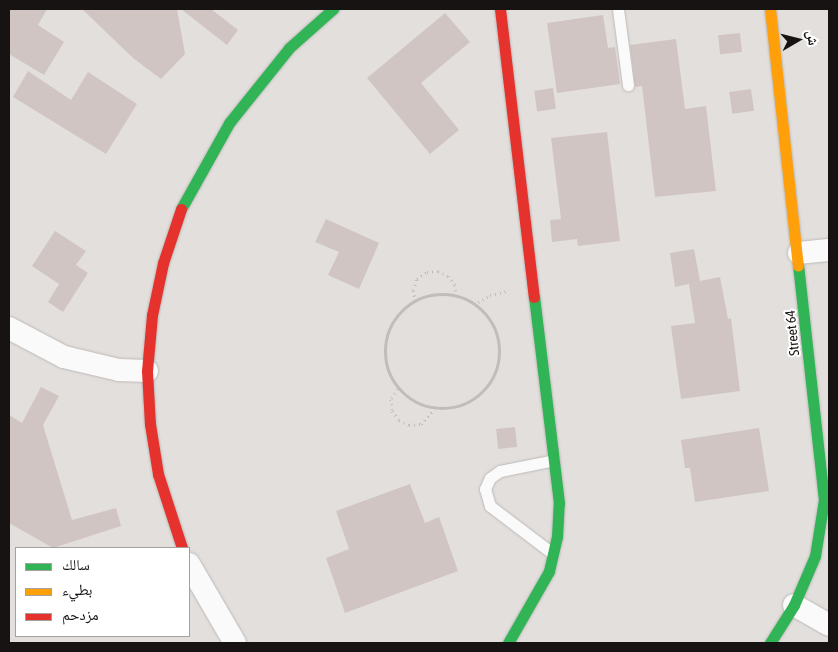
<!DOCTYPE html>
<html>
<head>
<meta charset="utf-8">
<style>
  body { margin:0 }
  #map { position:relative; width:838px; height:652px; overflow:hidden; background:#e2dfdd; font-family:"Asap Condensed","Noto Naskh Arabic",sans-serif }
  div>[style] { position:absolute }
  .building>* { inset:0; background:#d1c5c4; transform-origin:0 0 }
  .path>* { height:3px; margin-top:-1.5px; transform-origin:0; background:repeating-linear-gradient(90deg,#bfbebd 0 1px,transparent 0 5px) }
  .path>.ring { margin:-1.5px; padding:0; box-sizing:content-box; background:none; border:3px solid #bfbebd; border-radius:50% }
  .roads { filter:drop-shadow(0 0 1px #bdbab8) drop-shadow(0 0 1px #bdbab8) }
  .lane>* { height:11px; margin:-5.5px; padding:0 5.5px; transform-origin:5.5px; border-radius:5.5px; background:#fbfafa }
  .street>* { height:22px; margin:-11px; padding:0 11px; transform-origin:11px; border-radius:11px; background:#fbfafa }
  .fast>* { height:11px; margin:-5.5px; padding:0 5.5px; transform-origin:5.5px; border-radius:5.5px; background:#30b455 }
  .slow>* { height:11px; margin:-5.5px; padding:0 5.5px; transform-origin:5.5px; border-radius:5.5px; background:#ff9f0a }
  .jam>* { height:11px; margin:-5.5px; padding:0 5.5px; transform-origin:5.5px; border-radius:5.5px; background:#e5322d }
  span { translate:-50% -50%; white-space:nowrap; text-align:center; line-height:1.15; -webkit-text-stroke:4px #fff; paint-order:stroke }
  .street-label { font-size:14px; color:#161312 }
  .frame { position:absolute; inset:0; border:10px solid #161312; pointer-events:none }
  .legend { position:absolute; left:15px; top:547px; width:175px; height:90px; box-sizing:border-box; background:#fff; border:1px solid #a2a1a0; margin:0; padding:6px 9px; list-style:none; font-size:15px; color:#161312 }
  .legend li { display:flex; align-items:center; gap:10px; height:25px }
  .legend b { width:25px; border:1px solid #a2a1a0 }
  .north { position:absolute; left:773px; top:15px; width:50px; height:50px; -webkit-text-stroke:4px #fff; paint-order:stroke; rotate:82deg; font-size:14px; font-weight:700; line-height:20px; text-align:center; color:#161312 }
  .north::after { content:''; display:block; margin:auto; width:18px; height:22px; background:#161312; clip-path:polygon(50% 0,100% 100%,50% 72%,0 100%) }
</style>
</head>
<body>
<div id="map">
  <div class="building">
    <div style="clip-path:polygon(9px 9px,47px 9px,38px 25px,64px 42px,44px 75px,9px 54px)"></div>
    <div style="clip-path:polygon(82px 9px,177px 9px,185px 54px,161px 79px,133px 58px)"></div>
    <div style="clip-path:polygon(181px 9px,211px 9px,238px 30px,227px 45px)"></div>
    <div style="clip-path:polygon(445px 13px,470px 42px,421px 83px,459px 130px,430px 154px,367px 78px)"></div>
    <div style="clip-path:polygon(603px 15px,608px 48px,615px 47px,620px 84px,557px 93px,547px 23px)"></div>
    <div style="left:740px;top:33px;width:19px;height:22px;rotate:84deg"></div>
    <div style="clip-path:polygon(676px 39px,685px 109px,706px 106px,716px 191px,655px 197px,642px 86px,635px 87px,630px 45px)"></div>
    <div style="clip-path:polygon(28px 71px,71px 100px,88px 72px,137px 104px,106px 154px,13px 97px)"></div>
    <div style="left:553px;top:88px;width:21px;height:19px;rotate:82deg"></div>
    <div style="left:751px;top:89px;width:22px;height:22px;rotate:82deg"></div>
    <div style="clip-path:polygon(607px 132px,620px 241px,578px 246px,577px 239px,552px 242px,550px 220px,561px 219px,551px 138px)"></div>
    <div style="clip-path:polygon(326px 219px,379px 243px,359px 289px,328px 275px,339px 252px,315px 242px)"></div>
    <div style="clip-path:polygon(55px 231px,86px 251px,76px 265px,88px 273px,63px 312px,48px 302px,59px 284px,32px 266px)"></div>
    <div style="clip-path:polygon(694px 249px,700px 281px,720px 277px,728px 319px,731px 318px,740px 391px,681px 399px,671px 326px,695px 323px,689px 284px,675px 287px,670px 253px)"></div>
    <div style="clip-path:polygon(41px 387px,59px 396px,43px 425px,72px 520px,116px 508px,121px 526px,53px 548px,9px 523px,9px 415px,22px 423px)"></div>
    <div style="left:515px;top:427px;width:20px;height:19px;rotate:84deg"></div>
    <div style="clip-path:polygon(759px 428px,769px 491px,695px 502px,690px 468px,685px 468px,681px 440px)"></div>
    <div style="clip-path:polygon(410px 484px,425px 523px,439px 517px,458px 571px,345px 613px,326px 558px,349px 549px,336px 511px)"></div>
  </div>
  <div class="path">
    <div class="ring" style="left:385px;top:294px;width:111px;height:111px"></div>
    <div style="left:415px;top:301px;width:11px;rotate:-100deg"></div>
    <div style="left:413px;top:290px;width:12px;rotate:-70deg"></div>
    <div style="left:417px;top:279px;width:12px;rotate:-35deg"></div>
    <div style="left:427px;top:272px;width:11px;rotate:-5deg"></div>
    <div style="left:438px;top:271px;width:11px;rotate:27deg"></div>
    <div style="left:448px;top:276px;width:11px;rotate:52deg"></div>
    <div style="left:455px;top:285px;width:11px;rotate:85deg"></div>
    <div style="left:474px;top:305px;width:19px;rotate:-32deg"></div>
    <div style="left:490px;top:295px;width:18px;rotate:-13deg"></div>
    <div style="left:398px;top:389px;width:12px;rotate:125deg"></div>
    <div style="left:391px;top:399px;width:12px;rotate:85deg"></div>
    <div style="left:392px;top:411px;width:11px;rotate:52deg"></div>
    <div style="left:399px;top:420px;width:11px;rotate:27deg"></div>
    <div style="left:409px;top:425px;width:12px;rotate:-5deg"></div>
    <div style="left:421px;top:424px;width:20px;rotate:-49deg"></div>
  </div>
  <div class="roads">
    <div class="lane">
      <div style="left:618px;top:9px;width:77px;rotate:82.5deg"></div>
      <div style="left:552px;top:553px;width:78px;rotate:-142.8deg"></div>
      <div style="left:490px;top:506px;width:18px;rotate:-106deg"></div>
      <div style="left:485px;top:489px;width:12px;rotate:-66deg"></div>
      <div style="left:490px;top:478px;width:12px;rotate:-35deg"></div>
      <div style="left:500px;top:471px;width:55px;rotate:-11.5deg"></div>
    </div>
    <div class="street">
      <div style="left:799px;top:253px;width:30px;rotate:-6deg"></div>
      <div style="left:9px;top:328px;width:62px;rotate:27.8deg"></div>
      <div style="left:64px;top:357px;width:57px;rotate:13.3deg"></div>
      <div style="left:119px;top:370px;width:28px;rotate:2deg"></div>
      <div style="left:189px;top:564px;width:91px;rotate:59.8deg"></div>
      <div style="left:794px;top:605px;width:40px;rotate:29.7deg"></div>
    </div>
    <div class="fast">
      <div style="left:181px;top:209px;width:98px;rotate:-60.8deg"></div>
      <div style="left:229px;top:123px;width:96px;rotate:-51.3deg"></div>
      <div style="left:289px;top:48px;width:59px;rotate:-41.6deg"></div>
      <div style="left:508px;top:643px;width:83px;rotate:-60.3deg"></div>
      <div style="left:549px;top:571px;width:35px;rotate:-77deg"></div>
      <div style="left:557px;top:537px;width:34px;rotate:-87deg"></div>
      <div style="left:559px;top:503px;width:208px;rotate:-96.9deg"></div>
      <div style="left:770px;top:643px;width:45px;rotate:-57.7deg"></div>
      <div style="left:794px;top:605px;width:53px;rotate:-66.8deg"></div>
      <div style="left:815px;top:556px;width:57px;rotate:-80.9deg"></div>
      <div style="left:824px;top:500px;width:236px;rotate:-96.3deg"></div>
    </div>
    <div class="slow">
      <div style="left:770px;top:9px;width:258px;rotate:83.8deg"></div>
    </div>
    <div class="jam">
      <div style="left:500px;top:9px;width:290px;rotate:83.3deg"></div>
      <div style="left:181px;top:209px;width:57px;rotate:108.4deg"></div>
      <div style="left:163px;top:263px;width:53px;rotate:101.9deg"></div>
      <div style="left:152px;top:315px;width:56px;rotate:95.1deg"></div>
      <div style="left:147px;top:371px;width:53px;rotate:86.8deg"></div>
      <div style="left:150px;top:424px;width:51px;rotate:80.9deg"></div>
      <div style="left:158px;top:474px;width:78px;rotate:72deg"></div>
    </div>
  </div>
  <div class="street-label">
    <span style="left:792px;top:333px;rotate:-96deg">Street 64</span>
  </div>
  <div class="frame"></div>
  <ul class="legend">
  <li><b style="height:6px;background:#30b455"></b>سالك</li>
  <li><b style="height:6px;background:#ff9f0a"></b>بطيء</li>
  <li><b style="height:6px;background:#e5322d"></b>مزدحم</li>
  </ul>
  <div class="north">ش</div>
</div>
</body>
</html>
